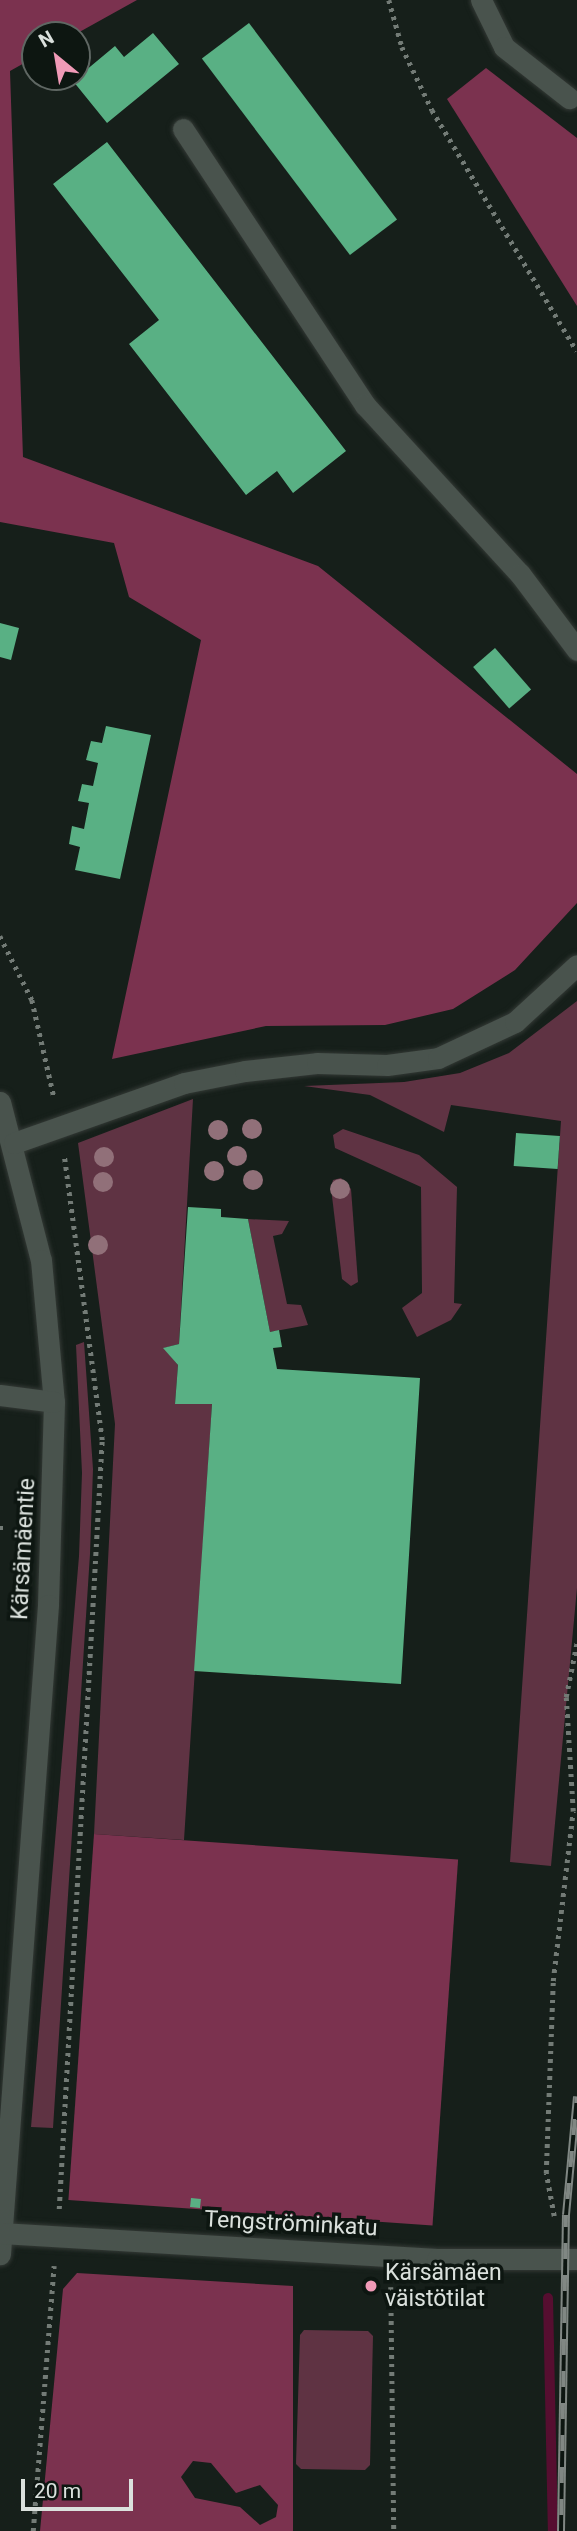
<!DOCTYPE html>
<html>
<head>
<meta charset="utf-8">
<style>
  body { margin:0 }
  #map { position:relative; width:577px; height:2531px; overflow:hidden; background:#161f1a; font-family:Roboto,sans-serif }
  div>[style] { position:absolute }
  .green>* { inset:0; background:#5f3343 }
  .forest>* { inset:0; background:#7b324f; transform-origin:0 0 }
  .stream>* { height:10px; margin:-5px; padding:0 5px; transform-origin:5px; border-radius:5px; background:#560e30 }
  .building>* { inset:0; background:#59b084; transform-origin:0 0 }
  .path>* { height:4.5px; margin-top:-2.25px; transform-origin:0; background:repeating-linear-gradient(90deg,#737b76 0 3.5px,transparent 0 8.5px) }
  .roads { filter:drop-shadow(0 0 2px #333935) drop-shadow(0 0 2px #333935) }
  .minor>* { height:21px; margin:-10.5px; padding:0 10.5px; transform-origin:10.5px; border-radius:10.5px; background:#49534d }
  .rail>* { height:8px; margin-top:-4px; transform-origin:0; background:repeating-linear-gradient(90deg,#0d1611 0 16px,#808783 0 32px); box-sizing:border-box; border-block:2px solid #808783 }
  .trees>* { width:20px; height:20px; margin:-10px; border-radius:50%; background:#917079 }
  .dots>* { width:19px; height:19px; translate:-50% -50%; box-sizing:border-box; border:4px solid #0d1611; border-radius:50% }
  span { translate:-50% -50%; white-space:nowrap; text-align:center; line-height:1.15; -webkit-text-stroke:7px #0d1611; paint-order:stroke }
  .street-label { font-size:23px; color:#dbe1dd }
  .poi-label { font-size:23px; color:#dbe1dd }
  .left { translate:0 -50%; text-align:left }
  .north { position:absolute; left:21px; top:21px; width:70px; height:70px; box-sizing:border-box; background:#0d1611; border:2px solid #5f6763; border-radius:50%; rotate:330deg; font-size:19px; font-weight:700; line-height:28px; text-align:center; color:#dbe1dd }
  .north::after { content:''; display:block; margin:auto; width:24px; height:32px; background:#f09ab7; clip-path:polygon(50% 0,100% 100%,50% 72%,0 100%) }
  .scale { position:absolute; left:21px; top:2479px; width:112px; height:32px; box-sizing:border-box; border:4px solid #dbe1dd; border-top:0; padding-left:9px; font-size:21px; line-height:24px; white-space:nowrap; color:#dbe1dd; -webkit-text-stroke:5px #0d1611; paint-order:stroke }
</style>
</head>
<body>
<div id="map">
  <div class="green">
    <div style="clip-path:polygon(577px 1001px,577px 1588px,551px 1866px,510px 1862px,561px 1121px,451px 1105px,444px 1132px,370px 1095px,304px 1086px,404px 1082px,460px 1073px,509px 1053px)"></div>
    <div style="clip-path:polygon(193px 1099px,179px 1344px,164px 1348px,178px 1365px,175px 1404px,212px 1404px,184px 1840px,94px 1834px,115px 1424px,78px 1143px)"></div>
    <div style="clip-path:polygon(343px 1129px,419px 1155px,457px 1187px,454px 1303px,462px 1304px,451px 1320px,417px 1337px,402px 1308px,422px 1293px,421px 1187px,335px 1148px,333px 1135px)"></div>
    <div style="clip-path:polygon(341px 1178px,351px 1189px,358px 1282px,351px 1286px,342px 1279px,331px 1188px,333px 1180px)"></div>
    <div style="clip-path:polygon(248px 1219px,289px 1221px,282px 1234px,273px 1236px,287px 1304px,301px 1305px,308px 1325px,270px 1332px)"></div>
    <div style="clip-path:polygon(84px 1342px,93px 1469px,90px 1554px,53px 2128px,31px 2127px,79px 1556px,82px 1473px,76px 1345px)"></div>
    <div style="clip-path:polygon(304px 2330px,368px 2331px,373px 2336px,370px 2465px,365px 2470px,301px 2469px,296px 2464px,300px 2335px)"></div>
  </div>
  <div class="forest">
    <div style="clip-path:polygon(0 0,137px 0,74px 35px,35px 35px,35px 57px,10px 71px,23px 457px,318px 566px,577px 774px,577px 903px,515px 970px,453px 1009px,385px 1025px,266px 1026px,112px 1059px,201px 640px,129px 597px,114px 543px,0 522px)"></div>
    <div style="clip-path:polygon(486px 68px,577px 138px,577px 306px,447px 99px)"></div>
    <div style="left:94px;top:1834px;width:365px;height:367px;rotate:4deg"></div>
    <div style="clip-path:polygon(evenodd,77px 2273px,293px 2286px,293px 2531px,40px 2531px,63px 2289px,77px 2273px,193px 2461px,211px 2463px,236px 2493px,260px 2485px,278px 2505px,276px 2517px,260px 2525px,240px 2507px,195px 2498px,181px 2477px,193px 2461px)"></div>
  </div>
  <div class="stream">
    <div style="left:548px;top:2298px;width:233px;rotate:88.8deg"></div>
  </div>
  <div class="building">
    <div style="left:249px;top:23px;width:246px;height:59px;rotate:53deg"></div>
    <div style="clip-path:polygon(153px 33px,179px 64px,107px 123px,73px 81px,115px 46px,124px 57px)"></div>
    <div style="clip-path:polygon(107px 142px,346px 451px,293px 493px,277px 471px,246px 495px,129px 344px,159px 320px,53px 184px)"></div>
    <div style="clip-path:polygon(0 623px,19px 628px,11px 660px,0 657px)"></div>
    <div style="left:495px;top:648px;width:55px;height:29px;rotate:49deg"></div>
    <div style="clip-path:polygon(106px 726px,151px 735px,120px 879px,75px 870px,80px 847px,69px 844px,72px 826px,84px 829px,89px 803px,78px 801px,82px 784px,93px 786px,98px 763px,86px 760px,91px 741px,102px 743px)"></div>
    <div style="left:516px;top:1133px;width:44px;height:33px;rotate:4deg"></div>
    <div style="clip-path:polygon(188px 1207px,221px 1209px,221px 1217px,248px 1219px,270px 1332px,279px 1330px,282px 1347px,273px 1348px,277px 1369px,420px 1378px,401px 1684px,194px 1671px,212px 1404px,175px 1404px,178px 1365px,163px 1348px,179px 1344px)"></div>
    <div style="left:191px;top:2198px;width:10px;height:9px;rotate:6deg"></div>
  </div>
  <div class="path">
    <div style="left:389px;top:0;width:49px;rotate:74.5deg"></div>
    <div style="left:402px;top:47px;width:70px;rotate:64.5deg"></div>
    <div style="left:432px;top:110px;width:281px;rotate:59deg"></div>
    <div style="left:0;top:936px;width:72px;rotate:63.4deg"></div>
    <div style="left:32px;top:1000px;width:99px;rotate:77.2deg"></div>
    <div style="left:0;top:1528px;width:5px"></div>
    <div style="left:59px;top:2209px;width:770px;rotate:-86.8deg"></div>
    <div style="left:102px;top:1440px;width:286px;rotate:-97.6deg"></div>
    <div style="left:554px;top:2216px;width:44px;rotate:-100.5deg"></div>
    <div style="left:546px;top:2173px;width:192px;rotate:-87.9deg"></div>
    <div style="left:553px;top:1981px;width:171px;rotate:-83.3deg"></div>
    <div style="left:573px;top:1811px;width:114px;rotate:-93.5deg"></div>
    <div style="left:566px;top:1697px;width:56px;rotate:-78.7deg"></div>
    <div style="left:391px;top:2287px;width:244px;rotate:89.3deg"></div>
    <div style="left:33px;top:2531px;width:266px;rotate:-85.5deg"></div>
  </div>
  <div class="roads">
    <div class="minor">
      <div style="left:481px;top:0;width:52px;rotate:63.9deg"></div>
      <div style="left:504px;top:47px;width:83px;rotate:38.1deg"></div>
      <div style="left:183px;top:129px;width:331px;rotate:56.6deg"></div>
      <div style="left:365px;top:405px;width:229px;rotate:47.5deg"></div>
      <div style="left:520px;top:574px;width:95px;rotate:53.1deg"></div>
      <div style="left:0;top:1102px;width:163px;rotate:75.5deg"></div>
      <div style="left:41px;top:1260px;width:143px;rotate:84.8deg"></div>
      <div style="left:54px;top:1402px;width:203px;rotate:91.7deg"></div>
      <div style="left:48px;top:1605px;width:651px;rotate:94.23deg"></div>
      <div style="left:14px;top:1143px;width:180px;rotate:-19.4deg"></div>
      <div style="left:184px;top:1083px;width:62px;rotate:-11.1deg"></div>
      <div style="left:245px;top:1071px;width:72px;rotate:-6.3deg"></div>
      <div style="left:317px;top:1063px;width:70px;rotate:1.6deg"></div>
      <div style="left:387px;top:1065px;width:51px;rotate:-7.8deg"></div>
      <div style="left:438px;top:1058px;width:85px;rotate:-25.1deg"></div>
      <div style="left:515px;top:1022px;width:84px;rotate:-42.6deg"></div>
      <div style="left:0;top:1395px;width:54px;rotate:7.4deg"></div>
      <div style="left:1px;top:2233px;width:437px;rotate:3.4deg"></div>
      <div style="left:437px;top:2259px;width:140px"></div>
    </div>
  </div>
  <div class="rail">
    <div style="left:561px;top:2531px;width:316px;rotate:-89.1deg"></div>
    <div style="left:566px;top:2215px;width:119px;rotate:-84.7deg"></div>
  </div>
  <div class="trees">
    <div style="left:252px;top:1129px"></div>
    <div style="left:218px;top:1130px"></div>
    <div style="left:237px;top:1156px"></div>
    <div style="left:104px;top:1157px"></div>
    <div style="left:214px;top:1171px"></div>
    <div style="left:253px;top:1180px"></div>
    <div style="left:103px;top:1182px"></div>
    <div style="left:340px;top:1189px"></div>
    <div style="left:98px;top:1245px"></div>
  </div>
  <div class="dots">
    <div style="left:371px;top:2286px;background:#f09ab7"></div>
  </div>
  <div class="street-label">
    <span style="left:24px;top:1549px;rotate:-87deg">Kärsämäentie</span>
    <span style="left:291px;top:2224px;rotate:3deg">Tengströminkatu</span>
  </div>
  <div class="poi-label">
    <span class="left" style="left:385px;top:2286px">Kärsämäen<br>väistötilat</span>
  </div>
  <div class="north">N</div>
  <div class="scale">20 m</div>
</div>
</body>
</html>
